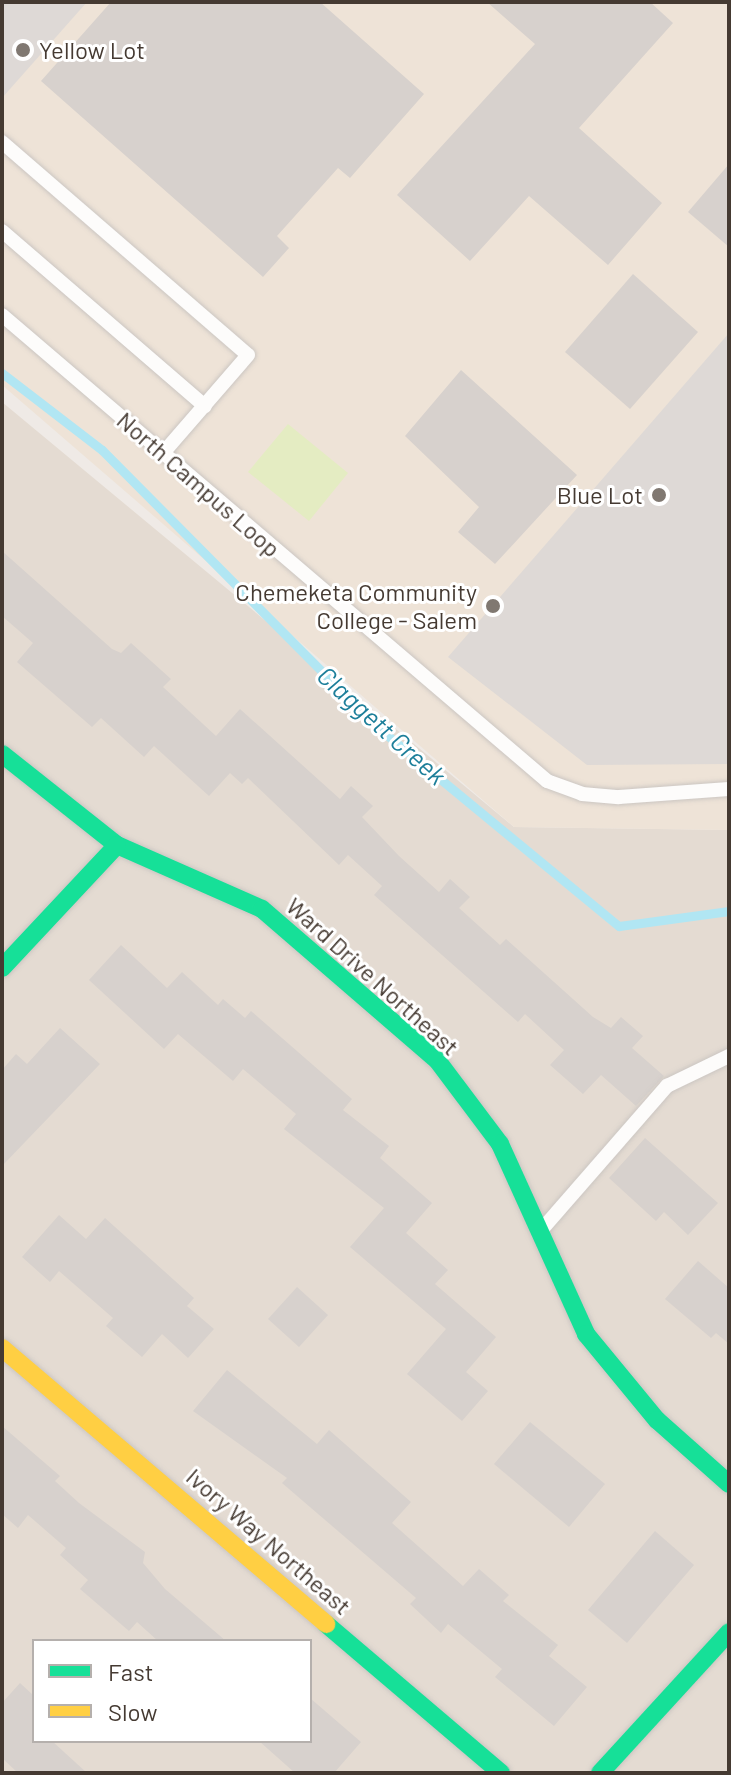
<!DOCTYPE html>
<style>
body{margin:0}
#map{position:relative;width:731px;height:1775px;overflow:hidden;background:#efeae6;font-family:Barlow,sans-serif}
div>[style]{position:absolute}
.residential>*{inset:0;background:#e4dbd2}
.education>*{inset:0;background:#eee3d7}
.green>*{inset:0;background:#e4ecc2}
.parking>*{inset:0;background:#ded9d6}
.stream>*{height:9px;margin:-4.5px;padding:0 4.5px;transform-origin:4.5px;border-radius:4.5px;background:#b1e6f3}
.building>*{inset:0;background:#d7d1cd}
.roads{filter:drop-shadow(0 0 2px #cbc6c2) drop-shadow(0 0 2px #cbc6c2)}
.lane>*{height:14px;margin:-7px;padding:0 7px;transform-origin:7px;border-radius:7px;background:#fdfcfb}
.fast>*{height:18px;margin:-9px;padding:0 9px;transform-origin:9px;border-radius:9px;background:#16e098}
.slow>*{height:18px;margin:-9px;padding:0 9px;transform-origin:9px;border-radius:9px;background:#ffcf43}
.dots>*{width:22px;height:22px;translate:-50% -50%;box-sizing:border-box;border:4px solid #fff;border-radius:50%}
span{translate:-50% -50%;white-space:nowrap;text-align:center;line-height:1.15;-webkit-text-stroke:6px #fff;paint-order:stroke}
.poi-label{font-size:24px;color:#453a32}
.left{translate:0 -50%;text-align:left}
.right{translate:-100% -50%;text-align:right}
.street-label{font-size:24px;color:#453a32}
.water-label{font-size:26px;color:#1d7f9a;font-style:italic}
.frame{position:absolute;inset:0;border:4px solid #453a32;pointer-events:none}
.legend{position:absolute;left:32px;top:1639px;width:280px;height:104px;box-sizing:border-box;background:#fff;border:2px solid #b5b0ad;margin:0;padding:10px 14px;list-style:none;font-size:24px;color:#453a32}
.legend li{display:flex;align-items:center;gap:16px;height:40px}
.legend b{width:40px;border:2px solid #b5b0ad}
</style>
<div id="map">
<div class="residential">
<div style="clip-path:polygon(evenodd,2px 402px,514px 827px,729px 830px,729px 1773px,2px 1773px,2px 402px,34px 1641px,310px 1641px,310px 1741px,34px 1741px,34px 1641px)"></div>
</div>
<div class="education">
<div style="clip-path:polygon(2px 2px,729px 2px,729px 830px,514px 827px,2px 385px)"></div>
</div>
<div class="green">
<div style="clip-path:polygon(288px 424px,348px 473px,309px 521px,248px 472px)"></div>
</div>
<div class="parking">
<div style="clip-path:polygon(2px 2px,87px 2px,2px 98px)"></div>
<div style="clip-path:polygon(729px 333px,729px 764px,587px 765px,448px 657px)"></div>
</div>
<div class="stream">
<div style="left:2px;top:373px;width:126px;rotate:37.6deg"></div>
<div style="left:102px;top:450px;width:389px;rotate:45.2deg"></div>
<div style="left:376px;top:726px;width:315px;rotate:39.5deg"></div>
<div style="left:619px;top:926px;width:111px;rotate:-7.8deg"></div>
</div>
<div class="building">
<div style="clip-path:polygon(111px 2px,320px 2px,424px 94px,350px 178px,338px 168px,277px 236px,289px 248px,263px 277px,41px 81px)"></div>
<div style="clip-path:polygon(487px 2px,650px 2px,673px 23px,579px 128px,662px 203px,608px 265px,529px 196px,470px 261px,397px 195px,535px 44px)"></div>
<div style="clip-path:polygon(729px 164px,729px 247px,688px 212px)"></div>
<div style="clip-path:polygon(633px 274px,698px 332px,630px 409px,565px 352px)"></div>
<div style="clip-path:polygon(461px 370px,577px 475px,495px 564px,458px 532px,479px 507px,405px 436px)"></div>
<div style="clip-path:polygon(2px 551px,112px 649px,121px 653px,131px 643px,171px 679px,163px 687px,216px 736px,240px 709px,340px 799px,351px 786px,373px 806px,362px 817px,399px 856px,439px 892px,450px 879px,470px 897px,459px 908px,500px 945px,506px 939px,593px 1017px,611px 1028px,621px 1017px,643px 1036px,632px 1048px,664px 1076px,636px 1106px,601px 1075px,583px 1094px,550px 1065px,564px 1050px,525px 1014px,518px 1022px,374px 895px,382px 886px,348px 855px,339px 865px,248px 778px,242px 784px,230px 773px,209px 796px,154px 746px,144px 757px,101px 718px,92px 727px,17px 662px,33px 643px,2px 616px)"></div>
<div style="clip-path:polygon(121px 945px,167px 988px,182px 972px,218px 1005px,223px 999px,245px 1018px,251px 1011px,352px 1099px,343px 1110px,389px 1146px,380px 1158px,432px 1203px,406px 1233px,448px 1270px,435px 1284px,496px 1337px,466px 1372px,488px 1391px,462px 1421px,407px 1374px,446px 1329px,350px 1247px,384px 1208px,284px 1129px,296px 1114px,243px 1069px,233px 1081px,178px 1034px,164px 1049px,89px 980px)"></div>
<div style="clip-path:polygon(60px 1028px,100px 1064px,2px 1166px,2px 1070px,16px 1054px,27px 1064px)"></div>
<div style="clip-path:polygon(645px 1138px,718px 1203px,688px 1235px,664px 1212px,656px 1221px,609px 1178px)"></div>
<div style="clip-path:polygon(59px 1215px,86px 1239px,105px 1218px,194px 1298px,187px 1306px,214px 1329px,188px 1358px,162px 1334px,142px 1357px,106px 1326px,113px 1318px,59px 1271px,50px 1282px,22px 1257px)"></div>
<div style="clip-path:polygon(698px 1261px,729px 1288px,729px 1344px,716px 1333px,711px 1338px,665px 1299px)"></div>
<div style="clip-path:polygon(297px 1287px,328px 1315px,299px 1347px,268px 1319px)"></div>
<div style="clip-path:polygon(227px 1370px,317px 1444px,329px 1430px,411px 1502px,392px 1523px,463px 1586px,479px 1569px,509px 1595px,503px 1601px,558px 1645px,549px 1656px,587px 1687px,554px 1726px,495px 1677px,502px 1669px,448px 1624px,441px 1633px,410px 1604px,416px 1598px,282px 1483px,287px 1478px,193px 1411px)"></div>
<div style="clip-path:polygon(530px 1422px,605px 1484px,569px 1527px,494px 1464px)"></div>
<div style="clip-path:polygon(2px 1426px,60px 1476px,55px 1481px,79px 1503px,145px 1552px,143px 1563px,165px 1589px,226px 1641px,158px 1641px,137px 1622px,129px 1631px,80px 1589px,88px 1580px,60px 1555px,66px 1548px,28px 1515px,18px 1528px,2px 1514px)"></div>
<div style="clip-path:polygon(655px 1531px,694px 1565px,627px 1643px,588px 1610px)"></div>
<div style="clip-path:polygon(20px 1683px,34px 1696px,34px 1741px,52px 1741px,87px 1773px,18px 1773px,2px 1758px,2px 1703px)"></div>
<div style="clip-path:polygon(310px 1698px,361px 1742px,334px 1773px,295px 1773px,259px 1741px,310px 1741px)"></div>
</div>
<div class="roads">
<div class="lane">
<div style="left:2px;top:142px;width:325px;rotate:40.9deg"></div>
<div style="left:248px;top:355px;width:128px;rotate:130.9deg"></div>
<div style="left:2px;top:231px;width:268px;rotate:40.8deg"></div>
<div style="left:2px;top:315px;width:717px;rotate:40.53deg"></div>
<div style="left:547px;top:781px;width:37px;rotate:20deg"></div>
<div style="left:582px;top:794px;width:37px;rotate:5deg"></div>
<div style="left:619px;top:797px;width:110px;rotate:-4.2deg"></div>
<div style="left:543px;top:1228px;width:189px;rotate:-48.9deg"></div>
<div style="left:667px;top:1086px;width:69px;rotate:-25.8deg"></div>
</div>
<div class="fast">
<div style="left:2px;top:754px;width:147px;rotate:38.4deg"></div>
<div style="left:117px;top:845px;width:158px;rotate:23.8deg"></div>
<div style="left:262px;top:909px;width:231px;rotate:40.8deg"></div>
<div style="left:437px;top:1060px;width:105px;rotate:53.1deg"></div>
<div style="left:500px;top:1144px;width:209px;rotate:65.6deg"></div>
<div style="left:586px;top:1334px;width:112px;rotate:50.5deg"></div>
<div style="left:657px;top:1420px;width:96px;rotate:41.6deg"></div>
<div style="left:2px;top:968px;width:168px;rotate:-46.9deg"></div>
<div style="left:326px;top:1624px;width:230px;rotate:40.4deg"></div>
<div style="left:600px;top:1773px;width:191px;rotate:-47.5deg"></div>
</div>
<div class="slow">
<div style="left:2px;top:1348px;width:426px;rotate:40.4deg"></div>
</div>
</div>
<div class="dots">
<div style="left:23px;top:50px;background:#807871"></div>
<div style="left:659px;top:495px;background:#807871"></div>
<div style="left:493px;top:606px;background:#807871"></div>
</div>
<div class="poi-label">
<span class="left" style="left:39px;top:50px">Yellow Lot</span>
<span class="right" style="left:643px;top:495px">Blue Lot</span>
<span class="right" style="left:477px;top:606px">Chemeketa Community<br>College - Salem</span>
</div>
<div class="street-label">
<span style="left:199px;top:484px;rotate:41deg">North Campus Loop</span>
<span style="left:373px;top:976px;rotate:42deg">Ward Drive Northeast</span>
<span style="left:269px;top:1541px;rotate:41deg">Ivory Way Northeast</span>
</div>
<div class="water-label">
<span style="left:382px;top:725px;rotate:42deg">Claggett Creek</span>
</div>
<div class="frame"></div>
<ul class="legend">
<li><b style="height:10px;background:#16e098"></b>Fast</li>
<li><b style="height:10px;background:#ffcf43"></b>Slow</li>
</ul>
</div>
